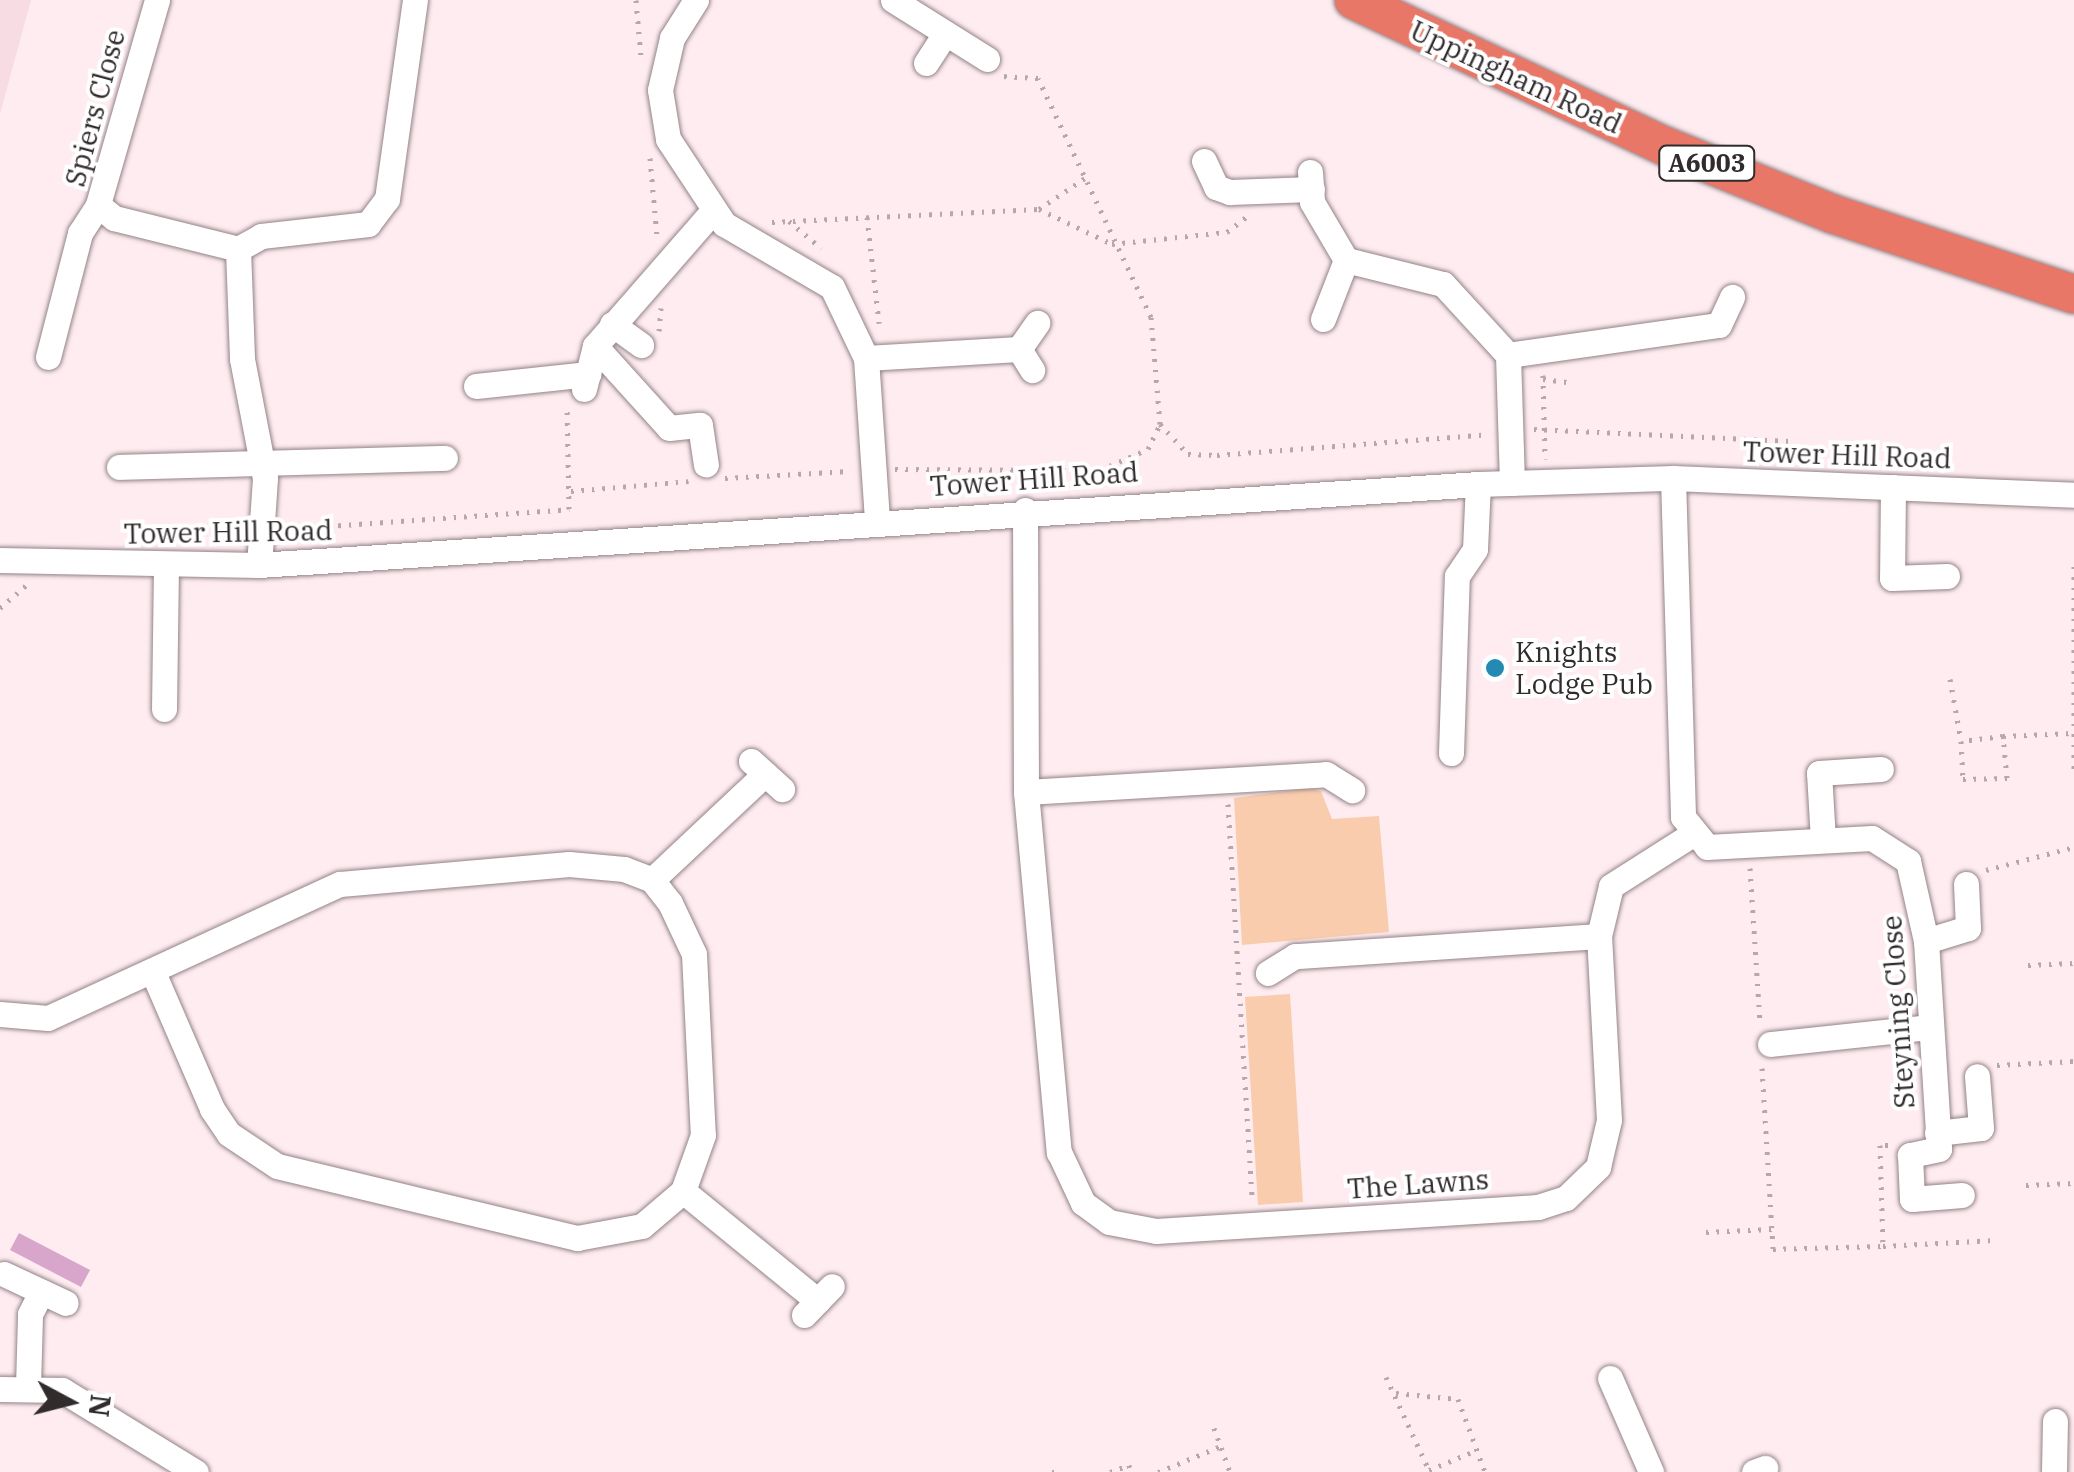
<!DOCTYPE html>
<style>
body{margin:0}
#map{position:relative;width:2074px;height:1472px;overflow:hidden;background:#feecf0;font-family:"IBM Plex Serif",serif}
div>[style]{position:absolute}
.built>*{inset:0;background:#f7dde3}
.green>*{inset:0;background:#f9ccad}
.building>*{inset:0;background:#d8a6ca}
.path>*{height:5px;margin-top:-2.5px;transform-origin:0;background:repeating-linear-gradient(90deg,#b5a7aa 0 2.5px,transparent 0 10.5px)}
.roads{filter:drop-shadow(0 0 2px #938386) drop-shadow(0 0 2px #938386)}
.minor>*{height:25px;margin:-12.5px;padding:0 12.5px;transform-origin:12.5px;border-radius:12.5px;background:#fff}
.highway>*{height:38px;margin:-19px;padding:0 19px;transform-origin:19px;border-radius:19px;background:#e97767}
.dots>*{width:28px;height:28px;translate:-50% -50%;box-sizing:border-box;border:5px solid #fff;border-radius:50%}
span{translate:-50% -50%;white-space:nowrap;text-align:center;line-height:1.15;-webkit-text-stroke:8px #fff;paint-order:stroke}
.shield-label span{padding:2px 8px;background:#fff;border:2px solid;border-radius:8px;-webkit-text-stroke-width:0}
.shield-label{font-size:25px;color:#312b2c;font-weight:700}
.street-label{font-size:28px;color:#312b2c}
.poi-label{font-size:28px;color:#312b2c}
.left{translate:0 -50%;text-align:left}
.north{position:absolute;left:20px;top:1352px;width:100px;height:100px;-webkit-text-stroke:8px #fff;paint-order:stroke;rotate:97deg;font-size:28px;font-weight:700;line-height:40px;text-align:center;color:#312b2c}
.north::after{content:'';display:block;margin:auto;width:35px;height:45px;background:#312b2c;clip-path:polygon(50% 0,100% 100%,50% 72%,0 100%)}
</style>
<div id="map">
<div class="built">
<div style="clip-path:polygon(0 0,31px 0,0 114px)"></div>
</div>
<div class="green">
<div style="clip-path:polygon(1310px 788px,1321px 791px,1332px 819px,1379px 816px,1389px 932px,1242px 945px,1234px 798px)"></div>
<div style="clip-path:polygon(1290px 994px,1303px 1202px,1258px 1205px,1245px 997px)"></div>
</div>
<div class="building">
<div style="clip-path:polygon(19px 1233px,90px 1270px,81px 1287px,10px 1250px)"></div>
</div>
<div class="path">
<div style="left:636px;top:0;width:57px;rotate:85deg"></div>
<div style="left:650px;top:158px;width:79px;rotate:84.9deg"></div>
<div style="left:1039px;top:209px;width:55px;rotate:-34deg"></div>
<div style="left:867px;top:217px;width:107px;rotate:83.5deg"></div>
<div style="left:789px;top:221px;width:42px;rotate:40.2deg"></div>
<div style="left:772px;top:222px;width:267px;rotate:-2.8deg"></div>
<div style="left:1039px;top:209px;width:81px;rotate:25.6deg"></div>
<div style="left:1112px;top:244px;width:116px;rotate:-6deg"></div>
<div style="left:1227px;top:232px;width:28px;rotate:-38deg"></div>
<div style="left:659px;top:331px;width:23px;rotate:-85deg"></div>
<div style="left:1543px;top:375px;width:84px;rotate:88.6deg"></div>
<div style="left:1543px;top:379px;width:26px;rotate:7deg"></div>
<div style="left:1160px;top:424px;width:41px;rotate:47deg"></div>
<div style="left:1188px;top:454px;width:29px;rotate:2deg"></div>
<div style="left:1217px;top:455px;width:272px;rotate:-4.4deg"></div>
<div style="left:1534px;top:429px;width:256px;rotate:2.7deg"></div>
<div style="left:895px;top:469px;width:205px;rotate:0.3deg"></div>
<div style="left:1100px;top:470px;width:52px;rotate:-23.6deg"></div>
<div style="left:1148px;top:449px;width:28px;rotate:-64deg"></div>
<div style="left:1160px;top:424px;width:107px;rotate:-94.8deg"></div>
<div style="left:1151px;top:317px;width:264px;rotate:-115.3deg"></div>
<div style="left:1038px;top:78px;width:36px;rotate:-177deg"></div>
<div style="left:725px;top:478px;width:124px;rotate:-3.2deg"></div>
<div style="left:571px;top:491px;width:118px;rotate:-4.8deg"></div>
<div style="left:286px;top:529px;width:284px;rotate:-4deg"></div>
<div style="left:569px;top:509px;width:104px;rotate:-91.1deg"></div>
<div style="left:2074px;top:566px;width:203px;rotate:90deg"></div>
<div style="left:0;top:608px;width:37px;rotate:-41deg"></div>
<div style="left:1950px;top:679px;width:63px;rotate:79.9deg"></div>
<div style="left:2003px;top:736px;width:42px;rotate:173.2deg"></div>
<div style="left:1961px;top:741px;width:38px;rotate:87deg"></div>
<div style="left:1963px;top:779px;width:44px;rotate:-1.3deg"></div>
<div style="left:2007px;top:778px;width:42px;rotate:-95.4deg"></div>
<div style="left:2003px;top:736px;width:69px;rotate:-2.5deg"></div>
<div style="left:1228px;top:804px;width:399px;rotate:86.5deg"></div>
<div style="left:1750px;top:868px;width:154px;rotate:86.3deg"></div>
<div style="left:1986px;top:870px;width:91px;rotate:-14.6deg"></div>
<div style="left:2028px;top:965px;width:46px;rotate:-2.5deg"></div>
<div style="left:1997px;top:1065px;width:77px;rotate:-3deg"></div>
<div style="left:1762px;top:1068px;width:181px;rotate:86.5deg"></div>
<div style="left:1773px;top:1249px;width:110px;rotate:-1.6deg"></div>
<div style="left:1888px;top:1145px;width:8px;rotate:180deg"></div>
<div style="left:1880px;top:1145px;width:101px;rotate:88.3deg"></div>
<div style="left:1883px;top:1246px;width:112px;rotate:-3.1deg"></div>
<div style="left:2026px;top:1185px;width:48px;rotate:-2.4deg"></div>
<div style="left:1706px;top:1232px;width:66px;rotate:-2.6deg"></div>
<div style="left:1386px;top:1377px;width:102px;rotate:65.2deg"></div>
<div style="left:1429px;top:1470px;width:52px;rotate:-22.6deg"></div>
<div style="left:1396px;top:1393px;width:62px;rotate:5.5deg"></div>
<div style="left:1458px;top:1399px;width:78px;rotate:69.7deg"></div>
<div style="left:1214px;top:1428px;width:47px;rotate:70deg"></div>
<div style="left:1052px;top:1472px;width:7px"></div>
<div style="left:1110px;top:1472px;width:20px;rotate:-20deg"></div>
<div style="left:1129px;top:1465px;width:7px;rotate:74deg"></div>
<div style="left:1158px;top:1472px;width:68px;rotate:-22.4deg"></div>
</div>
<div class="roads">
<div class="minor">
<div style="left:157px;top:0;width:213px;rotate:106.1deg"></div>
<div style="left:98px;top:205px;width:21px;rotate:39deg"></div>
<div style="left:114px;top:218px;width:128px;rotate:14deg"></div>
<div style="left:238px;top:249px;width:26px;rotate:-29deg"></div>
<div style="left:261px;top:236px;width:108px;rotate:-6.4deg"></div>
<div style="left:368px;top:224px;width:31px;rotate:-53deg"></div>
<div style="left:387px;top:199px;width:201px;rotate:-82deg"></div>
<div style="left:696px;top:0;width:45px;rotate:122.3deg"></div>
<div style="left:672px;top:38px;width:53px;rotate:103deg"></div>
<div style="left:660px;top:90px;width:50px;rotate:80.7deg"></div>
<div style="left:668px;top:139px;width:102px;rotate:56.6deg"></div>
<div style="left:724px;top:224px;width:125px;rotate:30.3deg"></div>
<div style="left:832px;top:287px;width:79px;rotate:64.4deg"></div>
<div style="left:866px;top:358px;width:161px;rotate:86.1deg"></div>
<div style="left:893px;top:0;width:111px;rotate:32.1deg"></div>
<div style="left:926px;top:63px;width:35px;rotate:-57deg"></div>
<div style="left:1204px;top:161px;width:29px;rotate:65deg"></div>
<div style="left:1216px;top:187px;width:15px;rotate:20deg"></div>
<div style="left:1230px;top:192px;width:82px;rotate:-2.1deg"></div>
<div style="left:1310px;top:172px;width:30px;rotate:86deg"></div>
<div style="left:1312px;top:202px;width:67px;rotate:59.6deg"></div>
<div style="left:1346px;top:260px;width:100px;rotate:13.9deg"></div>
<div style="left:1443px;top:284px;width:96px;rotate:47.5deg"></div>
<div style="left:1508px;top:355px;width:128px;rotate:88.2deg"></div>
<div style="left:238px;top:249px;width:110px;rotate:87.9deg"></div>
<div style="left:242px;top:359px;width:121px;rotate:79.1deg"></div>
<div style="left:265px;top:478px;width:87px;rotate:93.9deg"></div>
<div style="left:1323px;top:319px;width:63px;rotate:-68.7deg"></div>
<div style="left:612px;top:324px;width:36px;rotate:36deg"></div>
<div style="left:595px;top:346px;width:110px;rotate:47.9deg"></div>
<div style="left:669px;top:428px;width:31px;rotate:-6deg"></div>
<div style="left:700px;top:425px;width:40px;rotate:81.5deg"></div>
<div style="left:1019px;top:349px;width:25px;rotate:58deg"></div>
<div style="left:1508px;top:355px;width:213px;rotate:-8.1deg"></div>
<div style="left:1719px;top:325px;width:31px;rotate:-65deg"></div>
<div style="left:48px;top:357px;width:128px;rotate:-75.5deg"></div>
<div style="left:80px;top:233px;width:33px;rotate:-57deg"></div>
<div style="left:866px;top:358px;width:153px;rotate:-3.4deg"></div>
<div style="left:1019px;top:349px;width:32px;rotate:-55deg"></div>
<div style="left:476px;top:386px;width:113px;rotate:-6.1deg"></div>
<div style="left:584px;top:389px;width:44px;rotate:-75.7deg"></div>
<div style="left:595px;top:346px;width:178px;rotate:-48.9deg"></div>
<div style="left:119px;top:467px;width:326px;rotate:-1.6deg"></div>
<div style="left:1673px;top:478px;width:339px;rotate:88.3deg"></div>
<div style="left:1683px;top:817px;width:38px;rotate:51deg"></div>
<div style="left:1707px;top:847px;width:165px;rotate:-3.1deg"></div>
<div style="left:1872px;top:838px;width:43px;rotate:32.6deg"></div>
<div style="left:1908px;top:861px;width:82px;rotate:77.3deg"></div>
<div style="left:1926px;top:941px;width:208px;rotate:86.4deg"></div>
<div style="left:1939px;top:1149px;width:30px;rotate:168deg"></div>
<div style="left:1910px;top:1155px;width:44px;rotate:87.4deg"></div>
<div style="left:1912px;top:1199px;width:50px;rotate:-4.6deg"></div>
<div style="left:1893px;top:487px;width:91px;rotate:90.6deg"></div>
<div style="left:1892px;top:578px;width:55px;rotate:-2.1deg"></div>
<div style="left:1025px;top:510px;width:282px;rotate:89.8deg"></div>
<div style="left:1026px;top:792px;width:362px;rotate:84.8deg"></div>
<div style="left:1059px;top:1152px;width:56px;rotate:64.8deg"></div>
<div style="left:1083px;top:1203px;width:32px;rotate:36deg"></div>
<div style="left:1109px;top:1222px;width:48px;rotate:10.8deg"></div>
<div style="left:1156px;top:1231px;width:383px;rotate:-3.6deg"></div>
<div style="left:1538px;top:1207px;width:29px;rotate:-18deg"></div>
<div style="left:1566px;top:1198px;width:45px;rotate:-44.1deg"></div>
<div style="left:1598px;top:1167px;width:48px;rotate:-76.8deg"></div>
<div style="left:1609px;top:1120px;width:184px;rotate:-93.1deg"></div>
<div style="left:1599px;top:936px;width:305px;rotate:176.2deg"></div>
<div style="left:1295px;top:956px;width:32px;rotate:148deg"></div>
<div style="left:0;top:560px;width:259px;rotate:1.1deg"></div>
<div style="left:259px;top:565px;width:1222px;rotate:-3.8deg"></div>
<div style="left:1478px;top:484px;width:195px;rotate:-1.8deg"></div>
<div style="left:1673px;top:478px;width:401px;rotate:2.4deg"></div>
<div style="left:164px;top:709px;width:145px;rotate:-89.2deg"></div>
<div style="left:1451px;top:753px;width:177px;rotate:-88.1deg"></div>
<div style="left:1457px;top:576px;width:32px;rotate:-56deg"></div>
<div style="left:1475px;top:549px;width:65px;rotate:-87.4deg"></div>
<div style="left:751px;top:761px;width:42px;rotate:42.1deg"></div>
<div style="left:1026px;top:792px;width:301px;rotate:-3.4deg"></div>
<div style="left:1326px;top:774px;width:31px;rotate:32deg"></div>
<div style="left:1823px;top:840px;width:67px;rotate:-93.4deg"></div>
<div style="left:1819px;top:773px;width:62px;rotate:-3.7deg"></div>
<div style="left:652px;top:880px;width:155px;rotate:-43.2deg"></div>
<div style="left:1599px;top:936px;width:51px;rotate:-76.5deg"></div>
<div style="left:1611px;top:886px;width:95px;rotate:-32.5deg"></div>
<div style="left:1926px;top:941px;width:44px;rotate:-17.2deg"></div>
<div style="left:1968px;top:928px;width:44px;rotate:-92.6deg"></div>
<div style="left:155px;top:977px;width:144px;rotate:66.6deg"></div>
<div style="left:212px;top:1109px;width:30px;rotate:56deg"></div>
<div style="left:229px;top:1134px;width:58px;rotate:33.7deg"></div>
<div style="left:277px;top:1166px;width:309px;rotate:13.5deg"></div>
<div style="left:577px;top:1238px;width:66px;rotate:-10.5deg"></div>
<div style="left:642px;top:1226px;width:54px;rotate:-40.5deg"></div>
<div style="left:0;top:1014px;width:48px;rotate:4.8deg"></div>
<div style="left:48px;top:1018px;width:321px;rotate:-24.7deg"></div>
<div style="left:340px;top:884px;width:230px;rotate:-5deg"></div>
<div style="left:569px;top:864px;width:55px;rotate:5.2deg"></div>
<div style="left:624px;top:869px;width:30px;rotate:21deg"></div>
<div style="left:652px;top:880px;width:29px;rotate:52deg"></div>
<div style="left:670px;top:903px;width:56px;rotate:64.8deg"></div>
<div style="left:694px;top:954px;width:181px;rotate:87.2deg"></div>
<div style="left:703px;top:1135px;width:59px;rotate:109.7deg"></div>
<div style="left:683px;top:1191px;width:174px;rotate:39.2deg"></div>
<div style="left:1770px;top:1044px;width:161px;rotate:-6.1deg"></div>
<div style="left:1937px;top:1133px;width:44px;rotate:-6.5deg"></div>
<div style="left:1981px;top:1128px;width:52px;rotate:-94.4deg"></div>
<div style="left:4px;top:1274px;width:68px;rotate:25.1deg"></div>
<div style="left:804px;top:1315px;width:40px;rotate:-46deg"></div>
<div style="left:1610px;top:1378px;width:103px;rotate:66.4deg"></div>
<div style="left:28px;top:1387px;width:73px;rotate:-88.4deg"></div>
<div style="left:30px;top:1314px;width:25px;rotate:-63deg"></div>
<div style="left:0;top:1389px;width:62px;rotate:0.9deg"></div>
<div style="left:62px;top:1390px;width:157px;rotate:31.5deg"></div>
<div style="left:1754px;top:1472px;width:12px;rotate:-20deg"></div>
<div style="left:2054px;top:1472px;width:51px;rotate:-88.9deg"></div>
</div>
<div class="highway">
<div style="left:1354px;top:0;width:346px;rotate:25.2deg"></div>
<div style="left:1667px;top:147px;width:179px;rotate:22deg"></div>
<div style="left:1833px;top:214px;width:254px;rotate:18.4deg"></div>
</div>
</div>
<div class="dots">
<div style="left:1495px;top:668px;background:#248ab3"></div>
</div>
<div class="shield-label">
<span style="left:1707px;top:163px">A6003</span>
</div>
<div class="street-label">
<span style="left:1516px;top:77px;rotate:25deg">Uppingham Road</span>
<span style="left:95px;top:108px;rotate:-75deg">Spiers Close</span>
<span style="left:1847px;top:455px;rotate:2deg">Tower Hill Road</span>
<span style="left:1034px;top:479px;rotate:-4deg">Tower Hill Road</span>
<span style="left:228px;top:532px;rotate:-1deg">Tower Hill Road</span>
<span style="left:1898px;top:1012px;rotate:-94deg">Steyning Close</span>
<span style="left:1418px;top:1184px;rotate:-4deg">The Lawns</span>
</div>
<div class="poi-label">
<span class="left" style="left:1515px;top:668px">Knights<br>Lodge Pub</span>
</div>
<div class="north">N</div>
</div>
